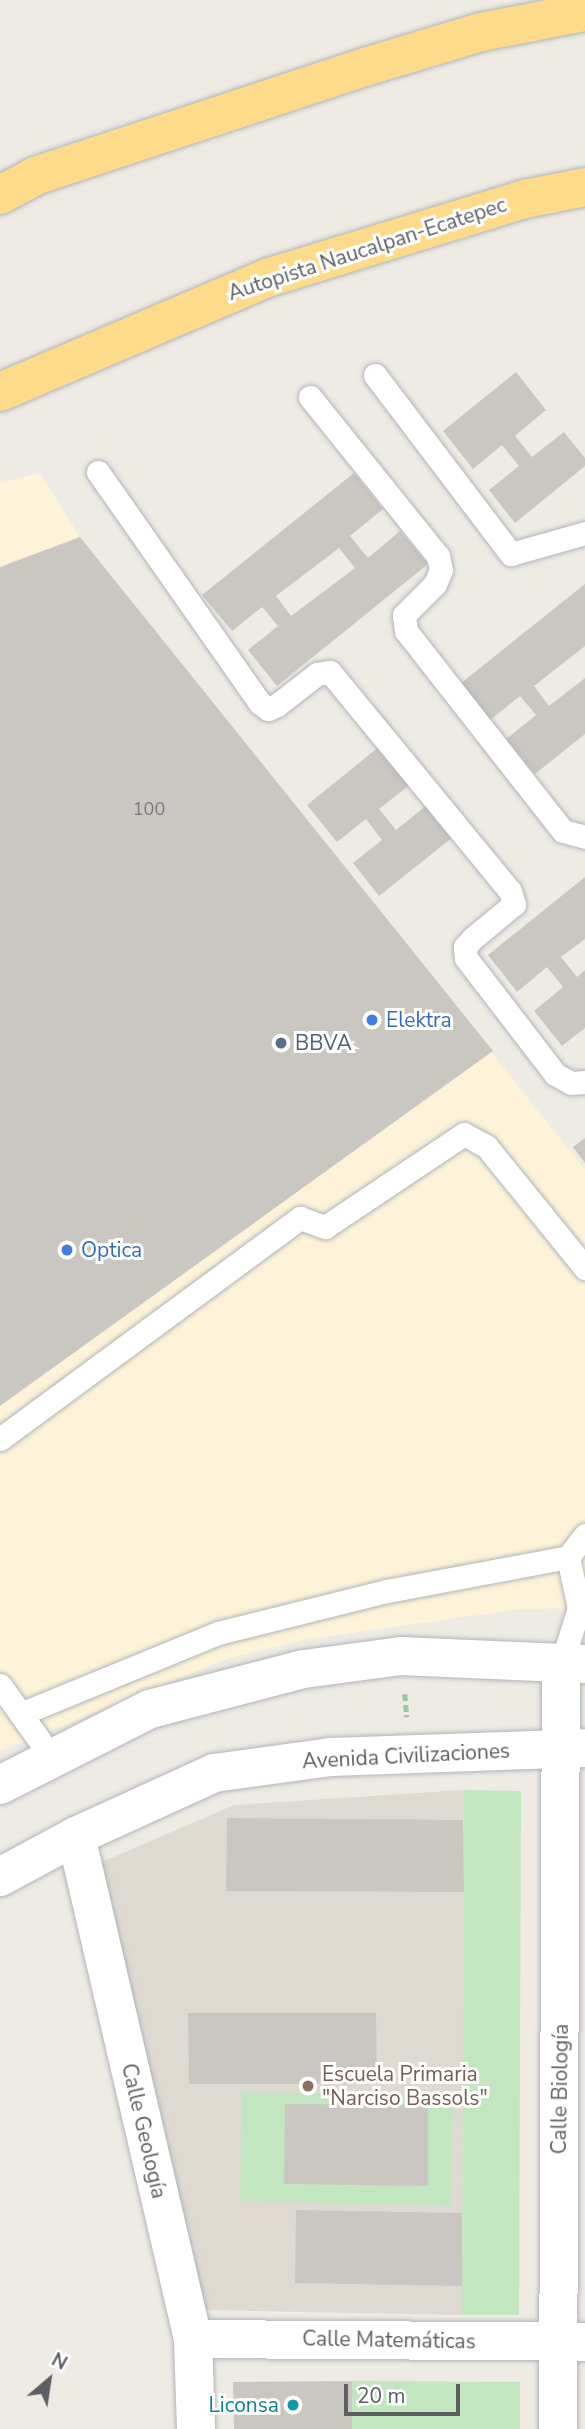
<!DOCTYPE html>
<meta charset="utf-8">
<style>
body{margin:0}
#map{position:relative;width:585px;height:2429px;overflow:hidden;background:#eeebe4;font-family:"Nunito Sans",sans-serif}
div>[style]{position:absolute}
.commercial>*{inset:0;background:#fef3d9}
.education>*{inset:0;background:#dedad2}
.green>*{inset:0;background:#c2e6c0}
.building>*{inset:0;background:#cac6c1}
.path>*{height:4.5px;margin-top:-2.25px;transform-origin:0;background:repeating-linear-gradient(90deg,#99c7a4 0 7px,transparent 0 10.5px)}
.roads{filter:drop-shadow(0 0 2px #b1b5b9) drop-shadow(0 0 2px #b1b5b9)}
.lane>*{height:23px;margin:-11.5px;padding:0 11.5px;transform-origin:11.5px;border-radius:11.5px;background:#fff}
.street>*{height:38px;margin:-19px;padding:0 19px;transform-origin:19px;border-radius:19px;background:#fff}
.secondary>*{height:38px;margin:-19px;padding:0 19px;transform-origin:19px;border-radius:19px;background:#fff}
.highway>*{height:38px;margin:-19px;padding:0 19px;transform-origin:19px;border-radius:19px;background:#fedb8b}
.dots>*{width:19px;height:19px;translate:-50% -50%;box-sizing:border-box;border:4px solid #fff;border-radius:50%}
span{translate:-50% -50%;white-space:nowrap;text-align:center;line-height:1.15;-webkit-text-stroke:6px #fff;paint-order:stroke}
.number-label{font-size:18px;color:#787a7b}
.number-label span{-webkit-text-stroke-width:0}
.street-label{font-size:21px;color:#5c6064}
.shop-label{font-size:21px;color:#366cbe}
.left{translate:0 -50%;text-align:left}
.service-label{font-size:21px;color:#4e5e75}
.education-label{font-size:21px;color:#785e54}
.culture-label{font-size:21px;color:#0d838f}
.right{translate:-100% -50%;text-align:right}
.north{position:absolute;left:14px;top:2345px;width:70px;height:70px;-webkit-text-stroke:5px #fff;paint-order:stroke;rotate:29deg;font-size:19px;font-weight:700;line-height:28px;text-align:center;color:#5c6064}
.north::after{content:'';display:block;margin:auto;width:24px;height:32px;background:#5c6064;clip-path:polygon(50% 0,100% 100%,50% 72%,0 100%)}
.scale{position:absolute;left:344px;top:2384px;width:116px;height:32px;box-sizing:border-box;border:4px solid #5c6064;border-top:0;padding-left:9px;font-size:21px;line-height:24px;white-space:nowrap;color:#5c6064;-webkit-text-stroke:5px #fff;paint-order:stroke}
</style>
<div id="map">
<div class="commercial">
<div style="clip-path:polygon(40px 473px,80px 537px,585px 1170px,585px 1608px,521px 1609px,309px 1639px,229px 1658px,0 1751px,0 483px)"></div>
</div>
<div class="education">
<div style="clip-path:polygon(464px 1790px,462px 2315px,205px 2310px,102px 1862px,234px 1805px)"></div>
</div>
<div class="green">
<div style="clip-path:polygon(464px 1790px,521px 1791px,519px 2315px,462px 2315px)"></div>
<div style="clip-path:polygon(242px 2092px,453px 2096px,452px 2205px,240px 2201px)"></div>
<div style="clip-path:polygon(352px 2381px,520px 2382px,520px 2429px,352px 2429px)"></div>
</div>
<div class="building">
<div style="clip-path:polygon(516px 372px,546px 410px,515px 436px,532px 457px,564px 432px,585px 458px,585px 466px,515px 523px,489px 490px,519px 466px,502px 445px,473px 469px,443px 431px)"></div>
<div style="clip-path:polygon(evenodd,354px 473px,383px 509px,350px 536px,368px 558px,400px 531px,428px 564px,277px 686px,248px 650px,278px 626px,262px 607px,232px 631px,202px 595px,354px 473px,339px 548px,355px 568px,291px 616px,276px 596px,339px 548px)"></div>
<div style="clip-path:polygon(80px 537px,493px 1051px,0 1406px,0 567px)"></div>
<div style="clip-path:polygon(585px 584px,585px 646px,534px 686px,549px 706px,585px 678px,585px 734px,535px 774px,506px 739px,536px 715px,520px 696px,490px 720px,460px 684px)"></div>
<div style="clip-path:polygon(380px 746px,411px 784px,379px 809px,396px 830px,427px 805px,453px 837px,379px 896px,353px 863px,382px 840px,366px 819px,337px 842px,307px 805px)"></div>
<div style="clip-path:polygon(585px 877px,585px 939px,561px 957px,577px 977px,585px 970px,585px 1028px,562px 1046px,534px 1011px,563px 987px,547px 967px,517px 992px,488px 955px)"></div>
<div style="clip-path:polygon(585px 1138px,585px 1163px,573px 1147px)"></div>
<div style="clip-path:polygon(227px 1818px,463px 1820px,464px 1892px,226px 1891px)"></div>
<div style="clip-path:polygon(188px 2013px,376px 2013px,377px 2084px,189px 2084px)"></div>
<div style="clip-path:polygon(285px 2104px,428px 2105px,428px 2186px,284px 2184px)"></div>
<div style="clip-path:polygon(296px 2210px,462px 2213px,462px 2286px,295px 2283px)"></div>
<div style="clip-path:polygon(352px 2381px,352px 2429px,234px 2429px,233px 2382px)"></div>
</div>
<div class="path">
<div style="left:405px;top:1694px;width:23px;rotate:85deg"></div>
</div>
<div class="roads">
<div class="lane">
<div style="left:375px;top:375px;width:225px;rotate:52.8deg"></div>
<div style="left:511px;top:554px;width:77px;rotate:-15.8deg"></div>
<div style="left:310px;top:397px;width:204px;rotate:51.2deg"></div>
<div style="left:438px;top:556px;width:14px;rotate:78deg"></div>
<div style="left:441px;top:570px;width:15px;rotate:113deg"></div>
<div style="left:435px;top:584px;width:44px;rotate:135deg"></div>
<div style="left:404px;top:615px;width:16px;rotate:83deg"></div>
<div style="left:406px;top:631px;width:254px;rotate:51.9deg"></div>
<div style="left:563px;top:831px;width:23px;rotate:15deg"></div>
<div style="left:98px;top:472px;width:282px;rotate:55deg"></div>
<div style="left:260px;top:703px;width:10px;rotate:37deg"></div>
<div style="left:268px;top:709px;width:10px;rotate:-24deg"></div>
<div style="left:277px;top:705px;width:51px;rotate:-37.8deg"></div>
<div style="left:317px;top:674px;width:13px;rotate:-9deg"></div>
<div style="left:330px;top:672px;width:283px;rotate:50.6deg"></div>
<div style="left:510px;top:891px;width:14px;rotate:73deg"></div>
<div style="left:514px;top:904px;width:53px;rotate:140.3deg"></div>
<div style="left:473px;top:938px;width:12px;rotate:132deg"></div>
<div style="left:465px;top:947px;width:11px;rotate:85deg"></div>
<div style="left:466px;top:958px;width:146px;rotate:52.5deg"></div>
<div style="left:555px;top:1074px;width:18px;rotate:29deg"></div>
<div style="left:571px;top:1083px;width:14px;rotate:-4deg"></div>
<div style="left:0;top:1439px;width:373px;rotate:-36.4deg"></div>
<div style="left:300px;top:1218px;width:27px;rotate:20deg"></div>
<div style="left:325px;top:1227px;width:167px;rotate:-33.8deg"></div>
<div style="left:464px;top:1134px;width:26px;rotate:29deg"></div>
<div style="left:487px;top:1147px;width:156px;rotate:51deg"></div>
<div style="left:561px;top:1665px;width:60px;rotate:-72.5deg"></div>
<div style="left:579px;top:1608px;width:52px;rotate:-102.2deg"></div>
<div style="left:568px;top:1557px;width:28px;rotate:-52deg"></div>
<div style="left:0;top:1685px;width:90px;rotate:54.5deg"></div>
<div style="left:23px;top:1713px;width:211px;rotate:-22.3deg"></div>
<div style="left:218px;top:1633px;width:174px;rotate:-14deg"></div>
<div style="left:387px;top:1591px;width:184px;rotate:-10.6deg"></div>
</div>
<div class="street">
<div style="left:76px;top:1836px;width:516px;rotate:76.91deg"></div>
<div style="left:193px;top:2339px;width:90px;rotate:88.1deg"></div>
<div style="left:193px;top:2339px;width:392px;rotate:0.4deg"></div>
<div style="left:558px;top:2429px;width:764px;rotate:-89.78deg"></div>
</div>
<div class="secondary">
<div style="left:0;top:1785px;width:168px;rotate:-26.9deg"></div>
<div style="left:150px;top:1709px;width:159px;rotate:-14.6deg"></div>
<div style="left:304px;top:1669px;width:98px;rotate:-7.6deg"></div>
<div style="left:401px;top:1656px;width:184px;rotate:2.5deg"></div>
<div style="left:0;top:1877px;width:86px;rotate:-28.3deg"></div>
<div style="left:76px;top:1836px;width:152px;rotate:-24.5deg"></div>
<div style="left:214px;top:1773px;width:118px;rotate:-7.8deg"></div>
<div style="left:331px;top:1757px;width:254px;rotate:-2deg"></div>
</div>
<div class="highway">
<div style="left:0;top:195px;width:40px;rotate:-28deg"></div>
<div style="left:35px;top:176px;width:348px;rotate:-18.3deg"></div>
<div style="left:365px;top:67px;width:121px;rotate:-16.8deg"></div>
<div style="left:481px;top:32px;width:106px;rotate:-10.9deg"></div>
<div style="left:0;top:392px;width:293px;rotate:-23.1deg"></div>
<div style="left:270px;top:277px;width:267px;rotate:-17deg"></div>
<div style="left:525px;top:199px;width:61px;rotate:-11.3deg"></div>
</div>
</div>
<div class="dots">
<div style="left:372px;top:1020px;background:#3f7fe0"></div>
<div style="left:281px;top:1043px;background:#5c6f8a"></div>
<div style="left:67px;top:1250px;background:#3f7fe0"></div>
<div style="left:308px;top:2086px;background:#8d6e63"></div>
<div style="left:293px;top:2405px;background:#0f9aa8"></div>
</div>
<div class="number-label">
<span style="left:149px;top:809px">100</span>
</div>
<div class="street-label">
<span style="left:367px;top:249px;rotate:-18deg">Autopista Naucalpan-Ecatepec</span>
<span style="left:406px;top:1756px;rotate:-3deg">Avenida Civilizaciones</span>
<span style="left:560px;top:2089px;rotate:-89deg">Calle Biología</span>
<span style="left:144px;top:2131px;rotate:77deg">Calle Geología</span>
<span style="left:389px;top:2340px;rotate:1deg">Calle Matemáticas</span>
</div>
<div class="shop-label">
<span class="left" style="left:386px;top:1020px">Elektra</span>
<span class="left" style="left:81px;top:1250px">Optica</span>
</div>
<div class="service-label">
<span class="left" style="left:295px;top:1043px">BBVA</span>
</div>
<div class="education-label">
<span class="left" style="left:322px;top:2086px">Escuela Primaria<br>"Narciso Bassols"</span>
</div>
<div class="culture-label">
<span class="right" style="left:279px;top:2405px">Liconsa</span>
</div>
<div class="north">N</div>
<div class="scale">20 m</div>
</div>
